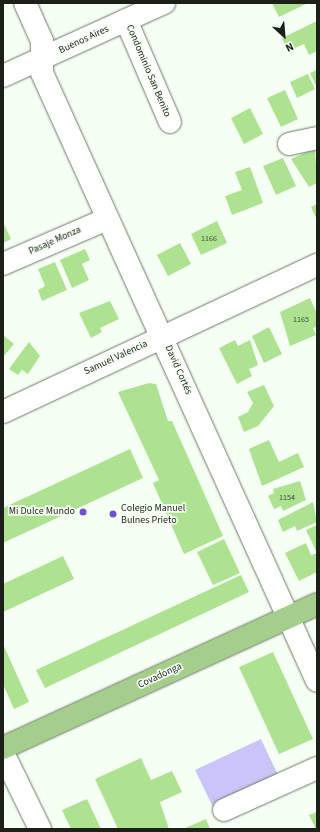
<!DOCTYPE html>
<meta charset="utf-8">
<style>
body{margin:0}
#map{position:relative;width:320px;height:832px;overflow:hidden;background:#f6fff3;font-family:"Source Sans 3",sans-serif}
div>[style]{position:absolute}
.green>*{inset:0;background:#cac5f8}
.building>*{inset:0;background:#ade290}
.roads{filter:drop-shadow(0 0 1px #6d7968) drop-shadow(0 0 1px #6d7968)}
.minor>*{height:22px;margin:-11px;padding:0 11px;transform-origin:11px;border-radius:11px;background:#fff}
.major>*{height:22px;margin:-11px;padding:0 11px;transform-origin:11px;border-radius:11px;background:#a5cd8b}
.dots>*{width:11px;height:11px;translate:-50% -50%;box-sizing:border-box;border:2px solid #f6fff3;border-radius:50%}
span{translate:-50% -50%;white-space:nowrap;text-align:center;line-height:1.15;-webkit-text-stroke:3.5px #f6fff3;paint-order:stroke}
.number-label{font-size:8px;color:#405037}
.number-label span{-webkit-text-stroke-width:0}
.street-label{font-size:10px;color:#1c2019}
.poi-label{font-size:10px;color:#1c2019}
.left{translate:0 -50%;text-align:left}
.right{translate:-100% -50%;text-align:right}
.frame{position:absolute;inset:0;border:4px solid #1c2019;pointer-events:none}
.north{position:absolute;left:264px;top:16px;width:40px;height:40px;-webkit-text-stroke:3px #f6fff3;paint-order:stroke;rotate:154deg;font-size:11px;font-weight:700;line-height:16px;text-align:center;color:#1c2019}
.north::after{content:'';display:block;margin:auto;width:14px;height:18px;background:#1c2019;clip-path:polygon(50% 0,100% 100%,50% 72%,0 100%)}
</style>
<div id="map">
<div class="green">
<div style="clip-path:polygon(261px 739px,279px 777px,213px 807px,195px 770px)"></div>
</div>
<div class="building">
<div style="clip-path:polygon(272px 3px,308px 3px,279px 17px)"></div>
<div style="clip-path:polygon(317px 21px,317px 51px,309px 55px,304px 44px,288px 51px,282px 38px)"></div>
<div style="clip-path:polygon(317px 70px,317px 88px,310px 73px)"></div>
<div style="clip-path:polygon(308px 74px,315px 89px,297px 98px,290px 82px)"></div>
<div style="clip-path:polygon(285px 90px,298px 119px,281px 127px,267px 98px)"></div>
<div style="clip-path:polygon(250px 108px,263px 134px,244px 144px,231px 118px)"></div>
<div style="clip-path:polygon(315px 148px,317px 183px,309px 187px,291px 159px)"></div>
<div style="clip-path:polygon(283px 158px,296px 186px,276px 195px,263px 166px)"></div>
<div style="clip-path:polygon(250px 167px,263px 203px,232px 215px,225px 196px,242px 190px,235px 172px)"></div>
<div style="clip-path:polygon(317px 204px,317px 220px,311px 207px)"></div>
<div style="clip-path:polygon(217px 221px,227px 243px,201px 255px,191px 234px)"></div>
<div style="clip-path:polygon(3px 222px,11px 239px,3px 243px)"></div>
<div style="clip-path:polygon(180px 243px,191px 264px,168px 276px,157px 255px)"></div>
<div style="clip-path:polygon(85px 249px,90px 260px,82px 264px,89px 280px,72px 288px,60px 260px)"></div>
<div style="clip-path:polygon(55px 262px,67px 290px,42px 301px,38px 290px,45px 286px,38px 269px)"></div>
<div style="clip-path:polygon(310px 298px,317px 314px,317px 327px,313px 328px,316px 335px,290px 346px,280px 312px)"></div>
<div style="clip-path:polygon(110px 301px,119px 319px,100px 328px,102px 332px,91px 338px,79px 313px)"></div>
<div style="clip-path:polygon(269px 327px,282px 354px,264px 363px,252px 336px)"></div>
<div style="clip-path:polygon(3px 335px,14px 344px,3px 357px)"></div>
<div style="clip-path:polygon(235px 340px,238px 346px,250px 340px,258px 365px,249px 369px,252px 376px,237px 384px,219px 348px)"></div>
<div style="clip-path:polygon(29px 342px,40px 356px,28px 374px,22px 370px,18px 375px,9px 369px)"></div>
<div style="clip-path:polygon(149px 383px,156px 384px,168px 421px,172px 421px,223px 536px,184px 554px,153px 483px,159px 480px,118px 392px)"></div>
<div style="clip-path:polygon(264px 385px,274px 406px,258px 426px,244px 432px,238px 417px,248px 412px,253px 403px,247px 392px)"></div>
<div style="clip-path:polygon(269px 440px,279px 462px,298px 453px,304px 467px,262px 486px,249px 449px)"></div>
<div style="clip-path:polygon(130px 449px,143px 478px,3px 543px,3px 508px)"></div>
<div style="clip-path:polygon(300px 481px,306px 500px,283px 511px,281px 506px,274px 509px,268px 496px,274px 493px,273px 489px)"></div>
<div style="clip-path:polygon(313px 502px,317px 522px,297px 531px,295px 526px,283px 532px,278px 520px)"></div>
<div style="clip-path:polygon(317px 525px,317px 572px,299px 581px,285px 553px,306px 543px,311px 555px,317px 553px,306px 530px)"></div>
<div style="clip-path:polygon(224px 539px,240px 573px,213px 585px,197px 552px)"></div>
<div style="clip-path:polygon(63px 556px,74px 579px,3px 612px,3px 584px)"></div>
<div style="clip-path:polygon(241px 575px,249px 592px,45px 688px,36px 670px)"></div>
<div style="clip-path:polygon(3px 644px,29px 702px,14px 709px,3px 684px)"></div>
<div style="clip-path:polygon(273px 652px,313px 739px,279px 754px,239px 667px)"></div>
<div style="clip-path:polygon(141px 758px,151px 780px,172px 771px,182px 792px,160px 802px,169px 829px,118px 829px,95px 779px)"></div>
<div style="clip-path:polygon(87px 799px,101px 829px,71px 829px,62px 810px)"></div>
<div style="clip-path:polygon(317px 812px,317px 829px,316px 829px,309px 815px)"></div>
<div style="clip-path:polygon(206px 819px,210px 829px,183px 829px)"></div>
</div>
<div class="roads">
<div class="minor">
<div style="left:25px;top:3px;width:42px;rotate:65.9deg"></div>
<div style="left:42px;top:41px;width:32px;rotate:90deg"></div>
<div style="left:42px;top:73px;width:667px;rotate:65.66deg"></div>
<div style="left:126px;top:20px;width:111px;rotate:66.7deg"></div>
<div style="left:3px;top:76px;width:177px;rotate:-24.4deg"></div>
<div style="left:289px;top:144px;width:29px;rotate:-12deg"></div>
<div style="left:3px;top:264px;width:113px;rotate:-23.4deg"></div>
<div style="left:3px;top:412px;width:347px;rotate:-25.1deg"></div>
<div style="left:3px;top:753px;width:85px;rotate:64deg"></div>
<div style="left:224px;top:810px;width:102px;rotate:-24.3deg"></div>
</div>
<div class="major">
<div style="left:3px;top:748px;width:345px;rotate:-24.6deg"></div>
</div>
</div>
<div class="dots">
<div style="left:83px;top:512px;background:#6e52cc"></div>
<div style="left:113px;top:514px;background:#6e52cc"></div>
</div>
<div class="number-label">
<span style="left:209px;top:239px">1166</span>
<span style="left:301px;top:320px">1165</span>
<span style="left:287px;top:498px">1154</span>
</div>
<div class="street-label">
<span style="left:84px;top:40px;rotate:-25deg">Buenos Aires</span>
<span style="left:148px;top:71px;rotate:67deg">Condominio San Benito</span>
<span style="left:55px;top:241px;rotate:-24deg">Pasaje Monza</span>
<span style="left:116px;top:358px;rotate:-25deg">Samuel Valencia</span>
<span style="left:178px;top:370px;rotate:66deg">David Cortés</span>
<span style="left:160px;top:676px;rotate:-25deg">Covadonga</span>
</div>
<div class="poi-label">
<span class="left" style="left:121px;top:514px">Colegio Manuel<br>Bulnes Prieto</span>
<span class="right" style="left:75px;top:512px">Mi Dulce Mundo</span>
</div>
<div class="frame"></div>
<div class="north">N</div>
</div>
